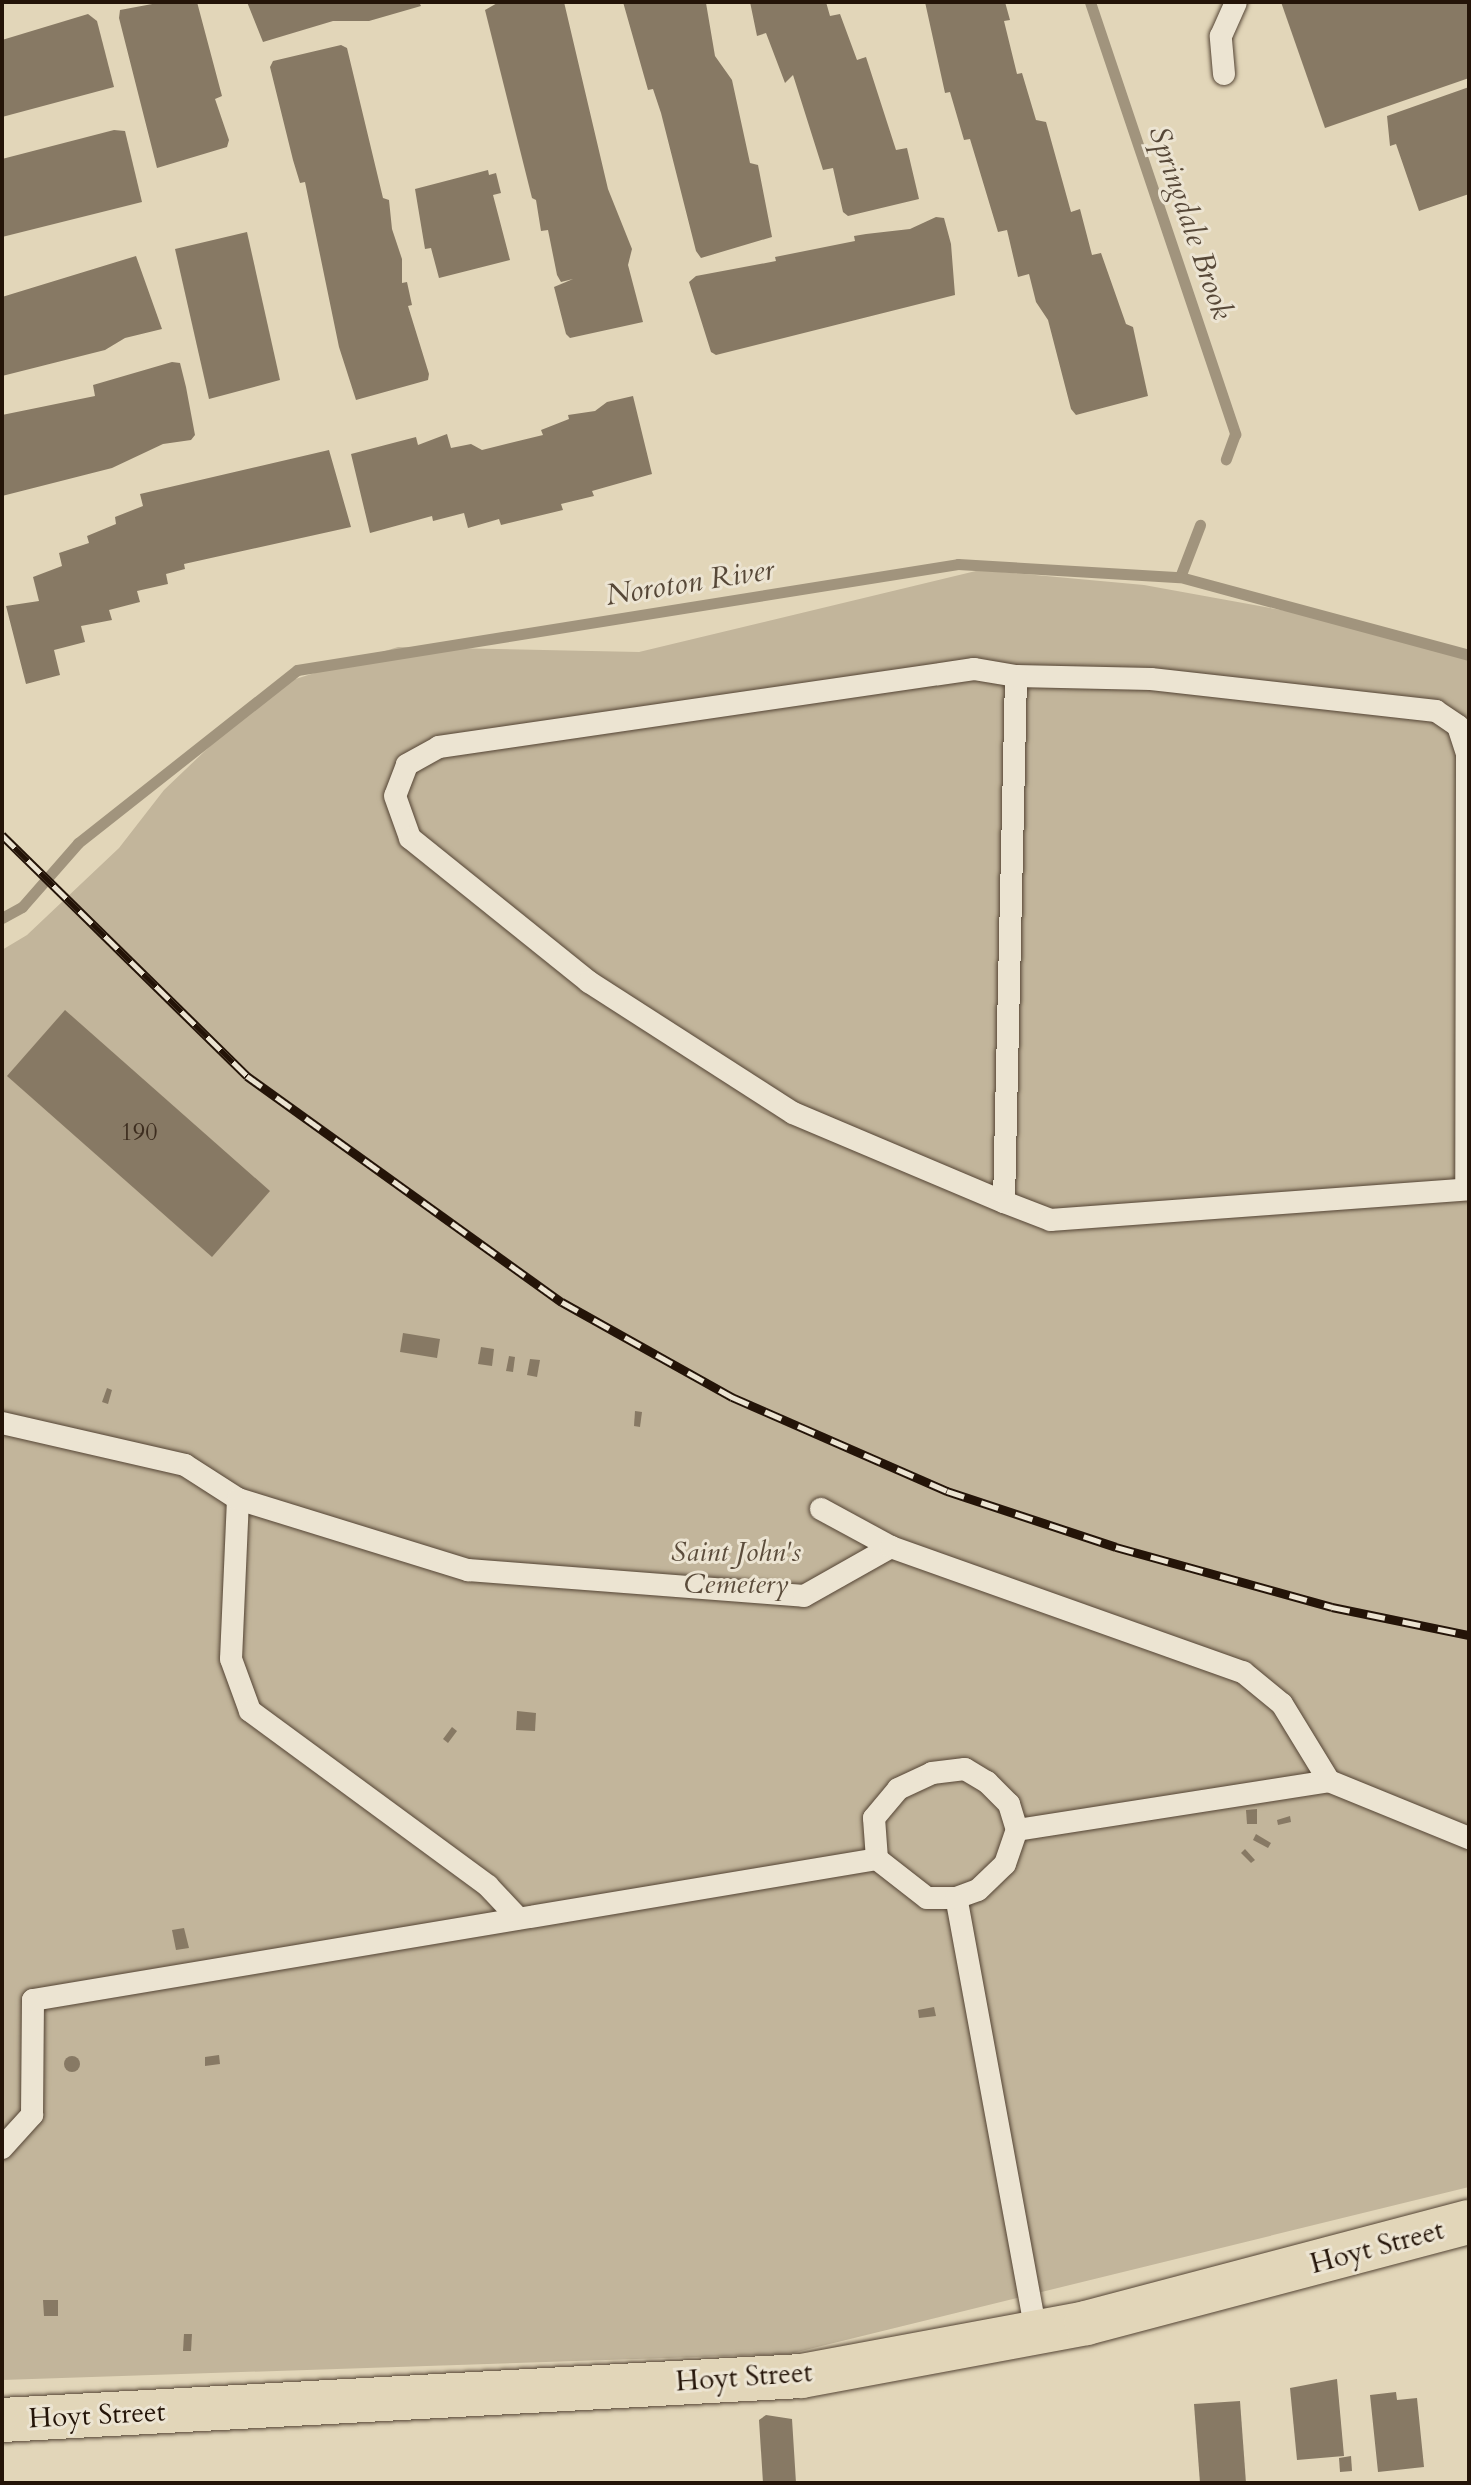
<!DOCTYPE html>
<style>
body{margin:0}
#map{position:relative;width:1471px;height:2485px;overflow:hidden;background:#e2d6b9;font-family:Cardo,serif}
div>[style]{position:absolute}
.green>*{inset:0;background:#c2b59b}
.stream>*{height:11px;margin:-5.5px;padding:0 5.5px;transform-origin:5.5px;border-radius:5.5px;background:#a1947d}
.building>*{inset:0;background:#877964}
.round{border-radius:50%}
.roads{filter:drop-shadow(0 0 2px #544434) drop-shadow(0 0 2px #544434)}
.service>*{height:22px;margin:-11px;padding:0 11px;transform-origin:11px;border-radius:11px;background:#ece4d2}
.primary>*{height:44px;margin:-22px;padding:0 22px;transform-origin:22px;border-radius:22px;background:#e2d6b9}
.rail>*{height:9px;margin-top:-4.5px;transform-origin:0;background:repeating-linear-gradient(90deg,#ece4d2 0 18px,#241408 0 36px);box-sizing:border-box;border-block:2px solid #241408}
span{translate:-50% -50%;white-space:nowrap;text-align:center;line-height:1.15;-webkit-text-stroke:6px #ece4d2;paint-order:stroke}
.number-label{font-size:24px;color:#3d2d1f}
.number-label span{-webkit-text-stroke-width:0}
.park-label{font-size:28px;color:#5b4c3b;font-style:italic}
.street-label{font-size:28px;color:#241408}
.water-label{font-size:30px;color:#564737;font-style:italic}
.frame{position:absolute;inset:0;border:4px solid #241408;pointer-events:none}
</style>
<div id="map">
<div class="green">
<div style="clip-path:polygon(980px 570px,1144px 585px,1397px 631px,1469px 655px,1469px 2187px,789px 2354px,2px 2380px,2px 950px,27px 935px,119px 848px,164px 790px,273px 686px,398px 647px,639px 652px)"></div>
</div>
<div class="stream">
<div style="left:1090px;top:2px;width:456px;rotate:71.4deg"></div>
<div style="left:1235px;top:434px;width:27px;rotate:110deg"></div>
<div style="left:1180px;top:577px;width:56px;rotate:-69deg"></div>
<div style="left:2px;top:918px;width:23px;rotate:-29deg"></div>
<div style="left:22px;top:907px;width:85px;rotate:-48.8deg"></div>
<div style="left:78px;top:843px;width:279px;rotate:-38.3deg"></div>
<div style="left:297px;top:670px;width:669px;rotate:-9.11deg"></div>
<div style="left:958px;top:564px;width:222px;rotate:3.4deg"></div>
<div style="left:1180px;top:577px;width:299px;rotate:15.1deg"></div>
</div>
<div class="building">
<div style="clip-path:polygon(163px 2px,197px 2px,222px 96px,215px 99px,229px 140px,227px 147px,157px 168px,119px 18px,120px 10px)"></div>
<div style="clip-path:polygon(247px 2px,419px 2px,421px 6px,369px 21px,333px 21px,263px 42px)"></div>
<div style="clip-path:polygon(499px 2px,564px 2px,608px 189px,632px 249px,628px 265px,643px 322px,570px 338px,566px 334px,554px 287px,573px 279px,561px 282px,557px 275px,548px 230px,541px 231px,536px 200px,532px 198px,485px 10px)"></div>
<div style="clip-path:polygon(623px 2px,706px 3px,715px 56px,732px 80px,750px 163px,758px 165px,772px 237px,701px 258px,696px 251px,661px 113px,653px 89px,648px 90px)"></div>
<div style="clip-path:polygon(750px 2px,826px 2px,830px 16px,840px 14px,857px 60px,866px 57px,896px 150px,907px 148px,919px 199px,848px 216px,843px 212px,833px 168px,823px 170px,793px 75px,785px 83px,766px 33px,757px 36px)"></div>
<div style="clip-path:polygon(925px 2px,1005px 2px,1010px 20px,1004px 21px,1017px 74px,1022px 73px,1036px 120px,1046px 122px,1071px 212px,1080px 209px,1092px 255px,1101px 253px,1126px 324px,1133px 327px,1148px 396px,1076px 415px,1071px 409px,1048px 320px,1036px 302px,1029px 274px,1018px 277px,1007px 230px,998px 232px,970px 139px,964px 140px,950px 92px,945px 93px)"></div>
<div style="clip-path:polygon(1281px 2px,1469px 2px,1469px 78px,1325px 128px)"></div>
<div style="clip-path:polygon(88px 14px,97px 21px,114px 87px,2px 117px,2px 40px)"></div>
<div style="clip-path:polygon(341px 45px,347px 48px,383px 198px,389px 200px,392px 229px,402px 259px,402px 283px,407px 282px,412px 305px,408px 306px,429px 374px,428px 380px,356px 400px,339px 347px,305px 182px,300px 183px,293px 160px,270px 67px,273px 61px)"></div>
<div style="clip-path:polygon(1469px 87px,1469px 194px,1419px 211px,1396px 144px,1390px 146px,1387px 116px)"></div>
<div style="clip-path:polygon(114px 130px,125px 131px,142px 202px,2px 237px,2px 159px)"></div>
<div style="clip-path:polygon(488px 170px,489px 175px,496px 173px,501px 193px,493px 195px,510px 260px,439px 278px,431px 248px,425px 249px,415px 189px)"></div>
<div style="clip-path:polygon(936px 217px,944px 218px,951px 244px,955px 295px,716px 355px,711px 352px,689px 282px,696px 276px,776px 261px,775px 257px,855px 241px,854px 236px,866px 234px,910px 229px)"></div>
<div style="clip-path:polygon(247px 232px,280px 380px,209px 399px,175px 249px)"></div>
<div style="clip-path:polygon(136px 256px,162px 329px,125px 338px,105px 350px,2px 376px,2px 297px)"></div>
<div style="clip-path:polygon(172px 362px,180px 363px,186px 387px,195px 435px,191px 440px,163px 444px,112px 468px,2px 496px,2px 415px,95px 396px,93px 385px)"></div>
<div style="clip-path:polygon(633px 396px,652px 474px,592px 491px,594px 496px,561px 504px,563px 510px,501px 525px,499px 519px,468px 528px,464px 513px,433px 521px,432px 516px,370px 533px,351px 454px,416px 437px,418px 445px,447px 434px,451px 448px,471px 444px,482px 450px,543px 435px,541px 430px,569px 419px,568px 415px,595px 411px,607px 402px)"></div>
<div style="clip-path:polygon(329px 450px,351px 527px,184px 564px,185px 569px,166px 574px,168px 584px,137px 591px,140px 602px,109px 610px,112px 620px,81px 626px,85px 642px,54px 650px,60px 675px,26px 684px,6px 606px,39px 601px,33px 577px,62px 566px,59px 553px,89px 543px,87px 536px,116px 524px,115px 517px,143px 506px,140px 494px)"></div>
<div style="clip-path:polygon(65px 1010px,270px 1191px,212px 1257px,7px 1076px)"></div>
<div style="clip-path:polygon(403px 1333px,440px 1339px,437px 1358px,400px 1352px)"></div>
<div style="clip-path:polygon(481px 1347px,494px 1349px,492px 1366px,478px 1364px)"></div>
<div style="clip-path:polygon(509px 1356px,515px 1357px,513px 1372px,506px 1371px)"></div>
<div style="clip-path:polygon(530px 1359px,540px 1360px,537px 1377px,527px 1375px)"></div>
<div style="clip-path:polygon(107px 1388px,112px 1390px,108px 1404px,102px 1402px)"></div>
<div style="clip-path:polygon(635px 1411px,642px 1412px,640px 1427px,634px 1426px)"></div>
<div style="clip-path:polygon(517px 1711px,536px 1713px,535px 1731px,516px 1730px)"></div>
<div style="clip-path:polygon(452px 1727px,457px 1731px,448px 1743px,443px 1739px)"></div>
<div style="clip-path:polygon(1257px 1809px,1257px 1824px,1247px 1824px,1246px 1810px)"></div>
<div style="clip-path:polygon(1290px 1816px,1291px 1822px,1278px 1825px,1277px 1820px)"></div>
<div style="clip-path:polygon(1256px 1834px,1271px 1843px,1268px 1848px,1253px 1840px)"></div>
<div style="clip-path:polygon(1245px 1849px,1255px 1860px,1251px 1863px,1241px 1853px)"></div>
<div style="clip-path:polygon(184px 1928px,189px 1948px,176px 1950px,172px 1930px)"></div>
<div style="clip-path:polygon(934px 2007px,936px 2016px,919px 2018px,918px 2010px)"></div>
<div style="clip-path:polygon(219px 2055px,220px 2064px,205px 2066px,205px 2057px)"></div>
<div class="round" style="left:64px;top:2056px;width:16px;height:16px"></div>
<div style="clip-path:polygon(43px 2300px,58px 2300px,58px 2316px,44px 2316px)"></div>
<div style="clip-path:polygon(184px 2334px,192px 2334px,191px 2351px,183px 2351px)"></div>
<div style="clip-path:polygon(1337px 2379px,1344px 2456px,1297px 2460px,1290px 2388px)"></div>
<div style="clip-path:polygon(1396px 2392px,1397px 2400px,1417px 2398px,1424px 2467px,1378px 2472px,1370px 2395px)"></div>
<div style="clip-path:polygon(1240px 2401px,1246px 2483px,1200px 2483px,1194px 2404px)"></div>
<div style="clip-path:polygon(766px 2415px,792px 2419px,796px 2483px,763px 2483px,759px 2420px)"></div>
<div style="clip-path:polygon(1351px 2456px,1352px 2471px,1340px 2472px,1339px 2458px)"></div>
</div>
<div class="roads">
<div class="service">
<div style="left:1224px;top:74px;width:38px;rotate:-95deg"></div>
<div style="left:1221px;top:36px;width:37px;rotate:-66deg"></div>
<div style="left:1016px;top:676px;width:135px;rotate:1.3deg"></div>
<div style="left:1151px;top:679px;width:287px;rotate:6.4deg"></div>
<div style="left:1436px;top:711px;width:27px;rotate:34deg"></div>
<div style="left:1458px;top:726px;width:29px;rotate:72deg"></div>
<div style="left:1467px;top:754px;width:435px;rotate:90.1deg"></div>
<div style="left:1004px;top:1202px;width:526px;rotate:-88.69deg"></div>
<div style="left:1016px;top:676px;width:43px;rotate:-170.5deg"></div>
<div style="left:974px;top:669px;width:541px;rotate:171.71deg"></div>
<div style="left:439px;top:747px;width:37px;rotate:151deg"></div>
<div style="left:407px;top:765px;width:33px;rotate:111deg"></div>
<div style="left:395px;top:796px;width:45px;rotate:70.3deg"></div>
<div style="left:410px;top:838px;width:230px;rotate:38.8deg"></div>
<div style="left:589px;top:982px;width:242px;rotate:32.7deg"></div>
<div style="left:793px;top:1113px;width:229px;rotate:22.9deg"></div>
<div style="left:1004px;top:1202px;width:50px;rotate:21deg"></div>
<div style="left:1051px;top:1220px;width:419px;rotate:-4.2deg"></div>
<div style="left:2px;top:1423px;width:188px;rotate:12.9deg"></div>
<div style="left:185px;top:1465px;width:63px;rotate:32.7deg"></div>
<div style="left:238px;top:1499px;width:160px;rotate:92.5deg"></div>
<div style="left:231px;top:1659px;width:55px;rotate:69.9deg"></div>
<div style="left:250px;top:1711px;width:295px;rotate:36.3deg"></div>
<div style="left:488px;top:1886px;width:44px;rotate:46.8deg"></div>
<div style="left:238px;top:1499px;width:241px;rotate:17.2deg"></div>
<div style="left:468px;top:1570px;width:337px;rotate:4.4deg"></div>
<div style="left:804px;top:1596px;width:100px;rotate:-29.4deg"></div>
<div style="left:821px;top:1509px;width:80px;rotate:28.5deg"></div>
<div style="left:891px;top:1547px;width:374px;rotate:19.6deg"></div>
<div style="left:1243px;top:1672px;width:50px;rotate:39.4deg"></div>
<div style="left:1282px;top:1704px;width:90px;rotate:58.6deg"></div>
<div style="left:877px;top:1859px;width:41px;rotate:-94.2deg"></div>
<div style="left:874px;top:1818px;width:38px;rotate:-50deg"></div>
<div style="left:898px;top:1789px;width:38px;rotate:-25deg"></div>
<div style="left:932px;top:1773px;width:33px;rotate:-7deg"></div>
<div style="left:965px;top:1769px;width:26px;rotate:31deg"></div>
<div style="left:987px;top:1782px;width:31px;rotate:45deg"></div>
<div style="left:1009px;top:1804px;width:27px;rotate:73deg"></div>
<div style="left:2px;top:2148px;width:45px;rotate:-47.7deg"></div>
<div style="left:32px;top:2115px;width:115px;rotate:-89.5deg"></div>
<div style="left:33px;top:2000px;width:856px;rotate:-9.48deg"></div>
<div style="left:877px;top:1859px;width:63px;rotate:38deg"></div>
<div style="left:927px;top:1898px;width:29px"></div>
<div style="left:1036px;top:2332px;width:441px;rotate:-100.4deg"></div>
<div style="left:956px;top:1898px;width:23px;rotate:-20deg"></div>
<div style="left:978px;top:1890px;width:37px;rotate:-44deg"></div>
<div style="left:1005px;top:1864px;width:36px;rotate:-71deg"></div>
<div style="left:1017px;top:1830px;width:316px;rotate:-8.9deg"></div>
<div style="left:1329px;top:1781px;width:151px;rotate:22.2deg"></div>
</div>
<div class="primary">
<div style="left:2px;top:2420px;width:800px;rotate:-3.15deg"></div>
<div style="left:801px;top:2376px;width:290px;rotate:-10.5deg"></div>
<div style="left:1086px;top:2323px;width:396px;rotate:-14.8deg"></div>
</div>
</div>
<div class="rail">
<div style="left:2px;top:835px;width:344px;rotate:44.5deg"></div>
<div style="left:247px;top:1076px;width:388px;rotate:35.7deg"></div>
<div style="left:562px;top:1302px;width:195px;rotate:29.2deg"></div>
<div style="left:732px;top:1397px;width:235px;rotate:23.6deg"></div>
<div style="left:947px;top:1491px;width:178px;rotate:18.3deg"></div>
<div style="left:1116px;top:1547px;width:224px;rotate:15.5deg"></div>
<div style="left:1332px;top:1607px;width:140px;rotate:11.6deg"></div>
</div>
<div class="number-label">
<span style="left:139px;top:1133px">190</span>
</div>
<div class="park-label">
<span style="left:736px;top:1568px">Saint John's<br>Cemetery</span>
</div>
<div class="street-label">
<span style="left:1377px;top:2247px;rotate:-15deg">Hoyt Street</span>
<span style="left:744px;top:2377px;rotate:-4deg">Hoyt Street</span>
<span style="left:97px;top:2415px;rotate:-3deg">Hoyt Street</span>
</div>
<div class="water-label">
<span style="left:1190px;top:223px;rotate:71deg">Springdale Brook</span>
<span style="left:690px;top:583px;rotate:-9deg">Noroton River</span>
</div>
<div class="frame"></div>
</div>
